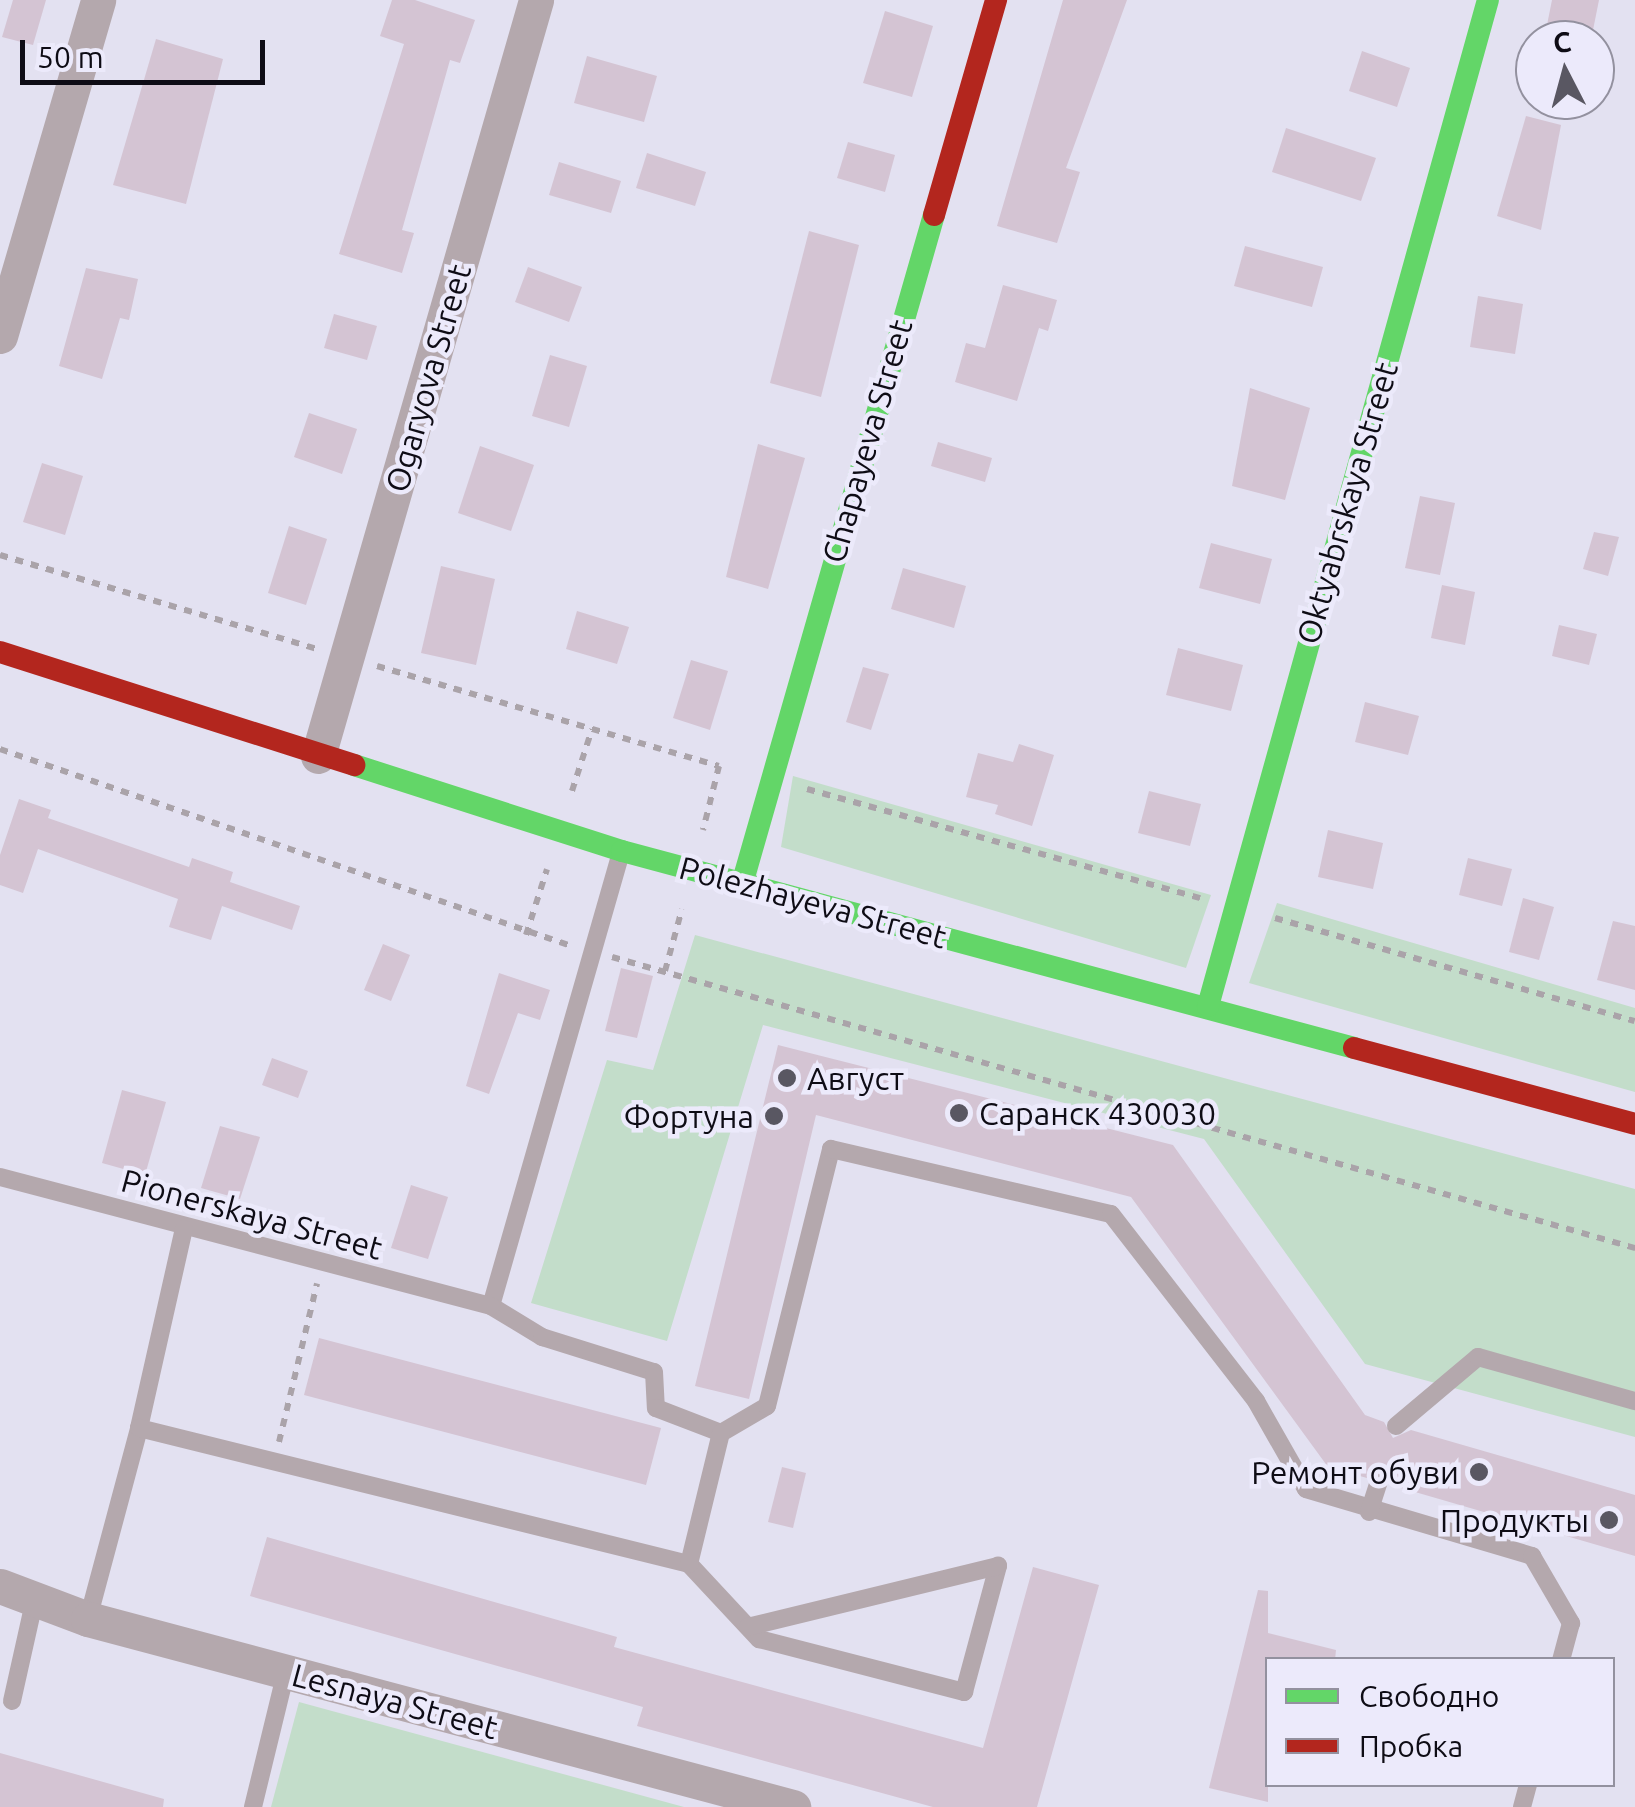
<!DOCTYPE html>
<meta charset="utf-8">
<style>
body{margin:0}
#map{position:relative;width:1635px;height:1807px;overflow:hidden;background:#e3e1f1;font-family:Ubuntu,sans-serif}
div>[style]{position:absolute}
.green>*{inset:0;background:#c3ddca}
.building>*{inset:0;background:#d4c4d3}
.path>*{height:6px;margin-top:-3px;transform-origin:0;background:repeating-linear-gradient(90deg,#aaa3a9 0 8px,transparent 0 16px)}
.lane>*{height:18px;margin:-9px;padding:0 9px;transform-origin:9px;border-radius:9px;background:#b4a8ad}
.street>*{height:35px;margin:-17.5px;padding:0 17.5px;transform-origin:17.5px;border-radius:17.5px;background:#b4a8ad}
.fast>*{height:22px;margin:-11px;padding:0 11px;transform-origin:11px;border-radius:11px;background:#63d668}
.jam>*{height:22px;margin:-11px;padding:0 11px;transform-origin:11px;border-radius:11px;background:#b3261e}
.dots>*{width:28px;height:28px;translate:-50% -50%;box-sizing:border-box;border:5px solid #eceafb;border-radius:50%}
span{translate:-50% -50%;white-space:nowrap;text-align:center;line-height:1.15;-webkit-text-stroke:9px #eceafb;paint-order:stroke}
.street-label{font-size:32px;color:#0e0c15}
.poi-label{font-size:32px;color:#0e0c15}
.left{translate:0 -50%;text-align:left}
.right{translate:-100% -50%;text-align:right}
.legend{position:absolute;left:1265px;top:1657px;width:350px;height:130px;box-sizing:border-box;background:#eceafb;border:2px solid #93919f;margin:0;padding:12px 18px;list-style:none;font-size:30px;color:#0e0c15}
.legend li{display:flex;align-items:center;gap:20px;height:50px}
.legend b{width:50px;border:2px solid #93919f}
.north{position:absolute;left:1515px;top:20px;width:100px;height:100px;box-sizing:border-box;background:#eceafb;border:2px solid #93919f;border-radius:50%;rotate:354deg;font-size:28px;font-weight:700;line-height:40px;text-align:center;color:#0e0c15}
.north::after{content:'';display:block;margin:auto;width:35px;height:45px;background:#595762;clip-path:polygon(50% 0,100% 100%,50% 72%,0 100%)}
.scale{position:absolute;left:20px;top:40px;width:245px;height:45px;box-sizing:border-box;border:5px solid #0e0c15;border-top:0;padding-left:12px;font-size:30px;line-height:35px;white-space:nowrap;color:#0e0c15;-webkit-text-stroke:8px #eceafb;paint-order:stroke}
</style>
<div id="map">
<div class="green">
<div style="clip-path:polygon(793px 776px,1211px 895px,1186px 968px,781px 847px)"></div>
<div style="clip-path:polygon(1277px 903px,1635px 1008px,1635px 1092px,1249px 983px)"></div>
<div style="clip-path:polygon(695px 935px,1635px 1189px,1635px 1437px,1365px 1364px,1204px 1139px,763px 1025px,667px 1341px,531px 1303px,607px 1060px,653px 1070px)"></div>
<div style="clip-path:polygon(299px 1702px,684px 1807px,271px 1807px)"></div>
</div>
<div class="building">
<div style="clip-path:polygon(13px 0,46px 0,33px 45px,2px 37px)"></div>
<div style="clip-path:polygon(392px 0,415px 0,475px 20px,460px 63px,450px 60px,402px 230px,414px 233px,402px 273px,339px 254px,404px 44px,380px 36px)"></div>
<div style="clip-path:polygon(1063px 0,1127px 0,1066px 168px,1080px 172px,1057px 243px,997px 226px)"></div>
<div style="clip-path:polygon(1552px 0,1599px 0,1591px 40px,1544px 40px)"></div>
<div style="clip-path:polygon(885px 11px,933px 26px,912px 97px,863px 83px)"></div>
<div style="clip-path:polygon(156px 39px,223px 59px,186px 204px,113px 185px)"></div>
<div style="clip-path:polygon(1362px 51px,1410px 68px,1397px 107px,1349px 91px)"></div>
<div style="clip-path:polygon(587px 56px,657px 76px,644px 122px,574px 103px)"></div>
<div style="clip-path:polygon(1526px 116px,1561px 125px,1541px 230px,1497px 216px)"></div>
<div style="clip-path:polygon(1286px 128px,1376px 158px,1361px 201px,1272px 172px)"></div>
<div style="clip-path:polygon(848px 142px,895px 155px,885px 192px,837px 178px)"></div>
<div style="clip-path:polygon(647px 153px,706px 172px,695px 206px,636px 188px)"></div>
<div style="clip-path:polygon(559px 162px,621px 181px,611px 213px,549px 195px)"></div>
<div style="clip-path:polygon(809px 231px,859px 245px,821px 397px,770px 383px)"></div>
<div style="clip-path:polygon(1245px 246px,1323px 267px,1312px 307px,1234px 286px)"></div>
<div style="clip-path:polygon(528px 267px,582px 287px,569px 322px,515px 302px)"></div>
<div style="clip-path:polygon(86px 268px,138px 279px,129px 320px,120px 318px,102px 379px,59px 366px)"></div>
<div style="clip-path:polygon(1003px 285px,1057px 300px,1048px 331px,1039px 328px,1017px 401px,955px 382px,966px 343px,985px 348px)"></div>
<div style="clip-path:polygon(1478px 296px,1523px 304px,1515px 354px,1470px 347px)"></div>
<div style="clip-path:polygon(334px 314px,377px 326px,367px 360px,324px 348px)"></div>
<div style="clip-path:polygon(550px 355px,587px 366px,569px 427px,532px 416px)"></div>
<div style="clip-path:polygon(1250px 388px,1310px 408px,1285px 500px,1232px 486px)"></div>
<div style="clip-path:polygon(309px 413px,357px 429px,342px 474px,294px 457px)"></div>
<div style="clip-path:polygon(938px 442px,992px 458px,985px 482px,931px 466px)"></div>
<div style="clip-path:polygon(758px 444px,805px 458px,768px 589px,726px 577px)"></div>
<div style="clip-path:polygon(480px 446px,534px 465px,511px 531px,458px 513px)"></div>
<div style="clip-path:polygon(42px 463px,83px 476px,65px 535px,23px 522px)"></div>
<div style="clip-path:polygon(1420px 496px,1455px 503px,1440px 575px,1405px 568px)"></div>
<div style="clip-path:polygon(289px 526px,327px 539px,306px 605px,268px 593px)"></div>
<div style="clip-path:polygon(1594px 532px,1619px 537px,1608px 576px,1583px 569px)"></div>
<div style="clip-path:polygon(1211px 543px,1272px 559px,1260px 604px,1199px 588px)"></div>
<div style="clip-path:polygon(441px 566px,495px 579px,476px 665px,421px 653px)"></div>
<div style="clip-path:polygon(903px 568px,966px 586px,954px 628px,891px 609px)"></div>
<div style="clip-path:polygon(1442px 585px,1475px 592px,1465px 645px,1431px 638px)"></div>
<div style="clip-path:polygon(577px 611px,629px 627px,617px 664px,566px 649px)"></div>
<div style="clip-path:polygon(1559px 625px,1597px 634px,1589px 665px,1552px 656px)"></div>
<div style="clip-path:polygon(1178px 648px,1243px 665px,1231px 711px,1166px 695px)"></div>
<div style="clip-path:polygon(691px 660px,728px 671px,710px 730px,673px 718px)"></div>
<div style="clip-path:polygon(863px 667px,889px 674px,871px 730px,846px 722px)"></div>
<div style="clip-path:polygon(1365px 702px,1419px 716px,1408px 755px,1355px 742px)"></div>
<div style="clip-path:polygon(1019px 744px,1054px 755px,1032px 826px,995px 814px,998px 805px,966px 797px,978px 753px,1013px 762px)"></div>
<div style="clip-path:polygon(1149px 791px,1201px 804px,1190px 846px,1138px 833px)"></div>
<div style="clip-path:polygon(19px 799px,51px 810px,48px 818px,189px 867px,192px 858px,233px 872px,230px 882px,300px 906px,292px 930px,222px 906px,211px 940px,169px 927px,178px 899px,38px 849px,23px 893px,0 885px,0 855px)"></div>
<div style="clip-path:polygon(1328px 830px,1383px 843px,1373px 889px,1318px 877px)"></div>
<div style="clip-path:polygon(1468px 858px,1512px 869px,1502px 906px,1459px 895px)"></div>
<div style="clip-path:polygon(1523px 898px,1554px 907px,1539px 960px,1509px 952px)"></div>
<div style="clip-path:polygon(1613px 921px,1635px 926px,1635px 990px,1597px 980px)"></div>
<div style="clip-path:polygon(383px 944px,410px 955px,391px 1001px,364px 990px)"></div>
<div style="clip-path:polygon(621px 968px,653px 976px,637px 1038px,605px 1031px)"></div>
<div style="clip-path:polygon(499px 973px,550px 990px,540px 1020px,518px 1013px,489px 1094px,466px 1086px)"></div>
<div style="clip-path:polygon(778px 1045px,1173px 1145px,1365px 1415px,1384px 1422px,1393px 1438px,1411px 1430px,1635px 1495px,1635px 1556px,1391px 1485px,1382px 1470px,1367px 1478px,1328px 1467px,1131px 1197px,816px 1115px,749px 1399px,695px 1386px)"></div>
<div style="clip-path:polygon(272px 1058px,308px 1071px,298px 1098px,262px 1085px)"></div>
<div style="clip-path:polygon(122px 1090px,166px 1102px,145px 1175px,102px 1163px)"></div>
<div style="clip-path:polygon(220px 1126px,260px 1137px,240px 1199px,201px 1188px)"></div>
<div style="clip-path:polygon(411px 1185px,448px 1197px,428px 1259px,391px 1248px)"></div>
<div style="clip-path:polygon(319px 1338px,661px 1428px,646px 1485px,304px 1395px)"></div>
<div style="clip-path:polygon(782px 1467px,806px 1473px,793px 1528px,768px 1522px)"></div>
<div style="clip-path:polygon(267px 1537px,617px 1637px,614px 1647px,983px 1748px,1033px 1567px,1099px 1585px,1037px 1807px,933px 1807px,637px 1726px,643px 1707px,250px 1596px)"></div>
<div style="clip-path:polygon(1258px 1590px,1268px 1591px,1268px 1633px,1336px 1650px,1335px 1660px,1268px 1660px,1268px 1802px,1209px 1788px)"></div>
<div style="clip-path:polygon(0 1753px,164px 1799px,163px 1807px,0 1807px)"></div>
</div>
<div class="path">
<div style="left:0;top:555px;width:331px;rotate:16.5deg"></div>
<div style="left:377px;top:666px;width:356px;rotate:16.3deg"></div>
<div style="left:719px;top:766px;width:66px;rotate:104deg"></div>
<div style="left:0;top:749px;width:604px;rotate:19.03deg"></div>
<div style="left:807px;top:789px;width:408px;rotate:15.5deg"></div>
<div style="left:572px;top:791px;width:65px;rotate:-72.1deg"></div>
<div style="left:1275px;top:918px;width:374px;rotate:16deg"></div>
<div style="left:526px;top:935px;width:69px;rotate:-72.3deg"></div>
<div style="left:612px;top:957px;width:1064px;rotate:15.88deg"></div>
<div style="left:665px;top:971px;width:64px;rotate:-74.7deg"></div>
<div style="left:279px;top:1442px;width:163px;rotate:-76.5deg"></div>
</div>
<div class="lane">
<div style="left:620px;top:856px;width:468px;rotate:106deg"></div>
<div style="left:491px;top:1306px;width:60px;rotate:31.3deg"></div>
<div style="left:542px;top:1337px;width:117px;rotate:17.4deg"></div>
<div style="left:654px;top:1372px;width:36px;rotate:87deg"></div>
<div style="left:656px;top:1408px;width:70px;rotate:21deg"></div>
<div style="left:721px;top:1433px;width:53px;rotate:-30.4deg"></div>
<div style="left:767px;top:1406px;width:265px;rotate:-76deg"></div>
<div style="left:831px;top:1149px;width:287px;rotate:13.1deg"></div>
<div style="left:1111px;top:1214px;width:237px;rotate:52.2deg"></div>
<div style="left:1256px;top:1401px;width:101px;rotate:60.4deg"></div>
<div style="left:1306px;top:1489px;width:236px;rotate:16.5deg"></div>
<div style="left:1532px;top:1556px;width:78px;rotate:59.8deg"></div>
<div style="left:1571px;top:1623px;width:38px;rotate:105deg"></div>
<div style="left:0;top:1177px;width:508px;rotate:14.72deg"></div>
<div style="left:1396px;top:1426px;width:107px;rotate:-40.1deg"></div>
<div style="left:1478px;top:1357px;width:163px;rotate:15.7deg"></div>
<div style="left:139px;top:1428px;width:204px;rotate:-77.3deg"></div>
<div style="left:1369px;top:1512px;width:32px;rotate:-72deg"></div>
<div style="left:689px;top:1564px;width:103px;rotate:47deg"></div>
<div style="left:759px;top:1639px;width:212px;rotate:14.5deg"></div>
<div style="left:964px;top:1692px;width:131px;rotate:-74.9deg"></div>
<div style="left:998px;top:1566px;width:257px;rotate:166.3deg"></div>
<div style="left:88px;top:1619px;width:198px;rotate:-75deg"></div>
<div style="left:139px;top:1428px;width:567px;rotate:13.89deg"></div>
<div style="left:689px;top:1564px;width:135px;rotate:-76.3deg"></div>
<div style="left:12px;top:1701px;width:106px;rotate:-77.4deg"></div>
<div style="left:253px;top:1807px;width:139px;rotate:-76.3deg"></div>
<div style="left:1522px;top:1807px;width:24px;rotate:-75deg"></div>
</div>
<div class="street">
<div style="left:0;top:336px;width:350px;rotate:-73.7deg"></div>
<div style="left:318px;top:756px;width:787px;rotate:-73.91deg"></div>
<div style="left:0;top:1586px;width:94px;rotate:20.6deg"></div>
<div style="left:88px;top:1619px;width:730px;rotate:14.93deg"></div>
</div>
<div class="fast">
<div style="left:354px;top:765px;width:281px;rotate:17.8deg"></div>
<div style="left:622px;top:851px;width:758px;rotate:15.06deg"></div>
<div style="left:742px;top:884px;width:696px;rotate:-73.99deg"></div>
<div style="left:1208px;top:1006px;width:1044px;rotate:-74.45deg"></div>
</div>
<div class="jam">
<div style="left:934px;top:215px;width:224px;rotate:-73.9deg"></div>
<div style="left:0;top:652px;width:372px;rotate:17.7deg"></div>
<div style="left:1354px;top:1048px;width:291px;rotate:15.1deg"></div>
</div>
<div class="dots">
<div style="left:787px;top:1078px;background:#595762"></div>
<div style="left:959px;top:1113px;background:#595762"></div>
<div style="left:774px;top:1116px;background:#595762"></div>
<div style="left:1479px;top:1472px;background:#595762"></div>
<div style="left:1609px;top:1520px;background:#595762"></div>
</div>
<div class="street-label">
<span style="left:428px;top:378px;rotate:-74deg">Ogaryova Street</span>
<span style="left:867px;top:441px;rotate:-74deg">Chapayeva Street</span>
<span style="left:1347px;top:503px;rotate:-74deg">Oktyabrskaya Street</span>
<span style="left:813px;top:902px;rotate:15deg">Polezhayeva Street</span>
<span style="left:252px;top:1214px;rotate:15deg">Pionerskaya Street</span>
<span style="left:395px;top:1701px;rotate:15deg">Lesnaya Street</span>
</div>
<div class="poi-label">
<span class="left" style="left:807px;top:1078px">Август</span>
<span class="left" style="left:979px;top:1113px">Саранск 430030</span>
<span class="right" style="left:754px;top:1116px">Фортуна</span>
<span class="right" style="left:1459px;top:1472px">Ремонт обуви</span>
<span class="right" style="left:1589px;top:1520px">Продукты</span>
</div>
<ul class="legend">
<li><b style="height:12px;background:#63d668"></b>Свободно</li>
<li><b style="height:12px;background:#b3261e"></b>Пробка</li>
</ul>
<div class="north">С</div>
<div class="scale">50 m</div>
</div>
